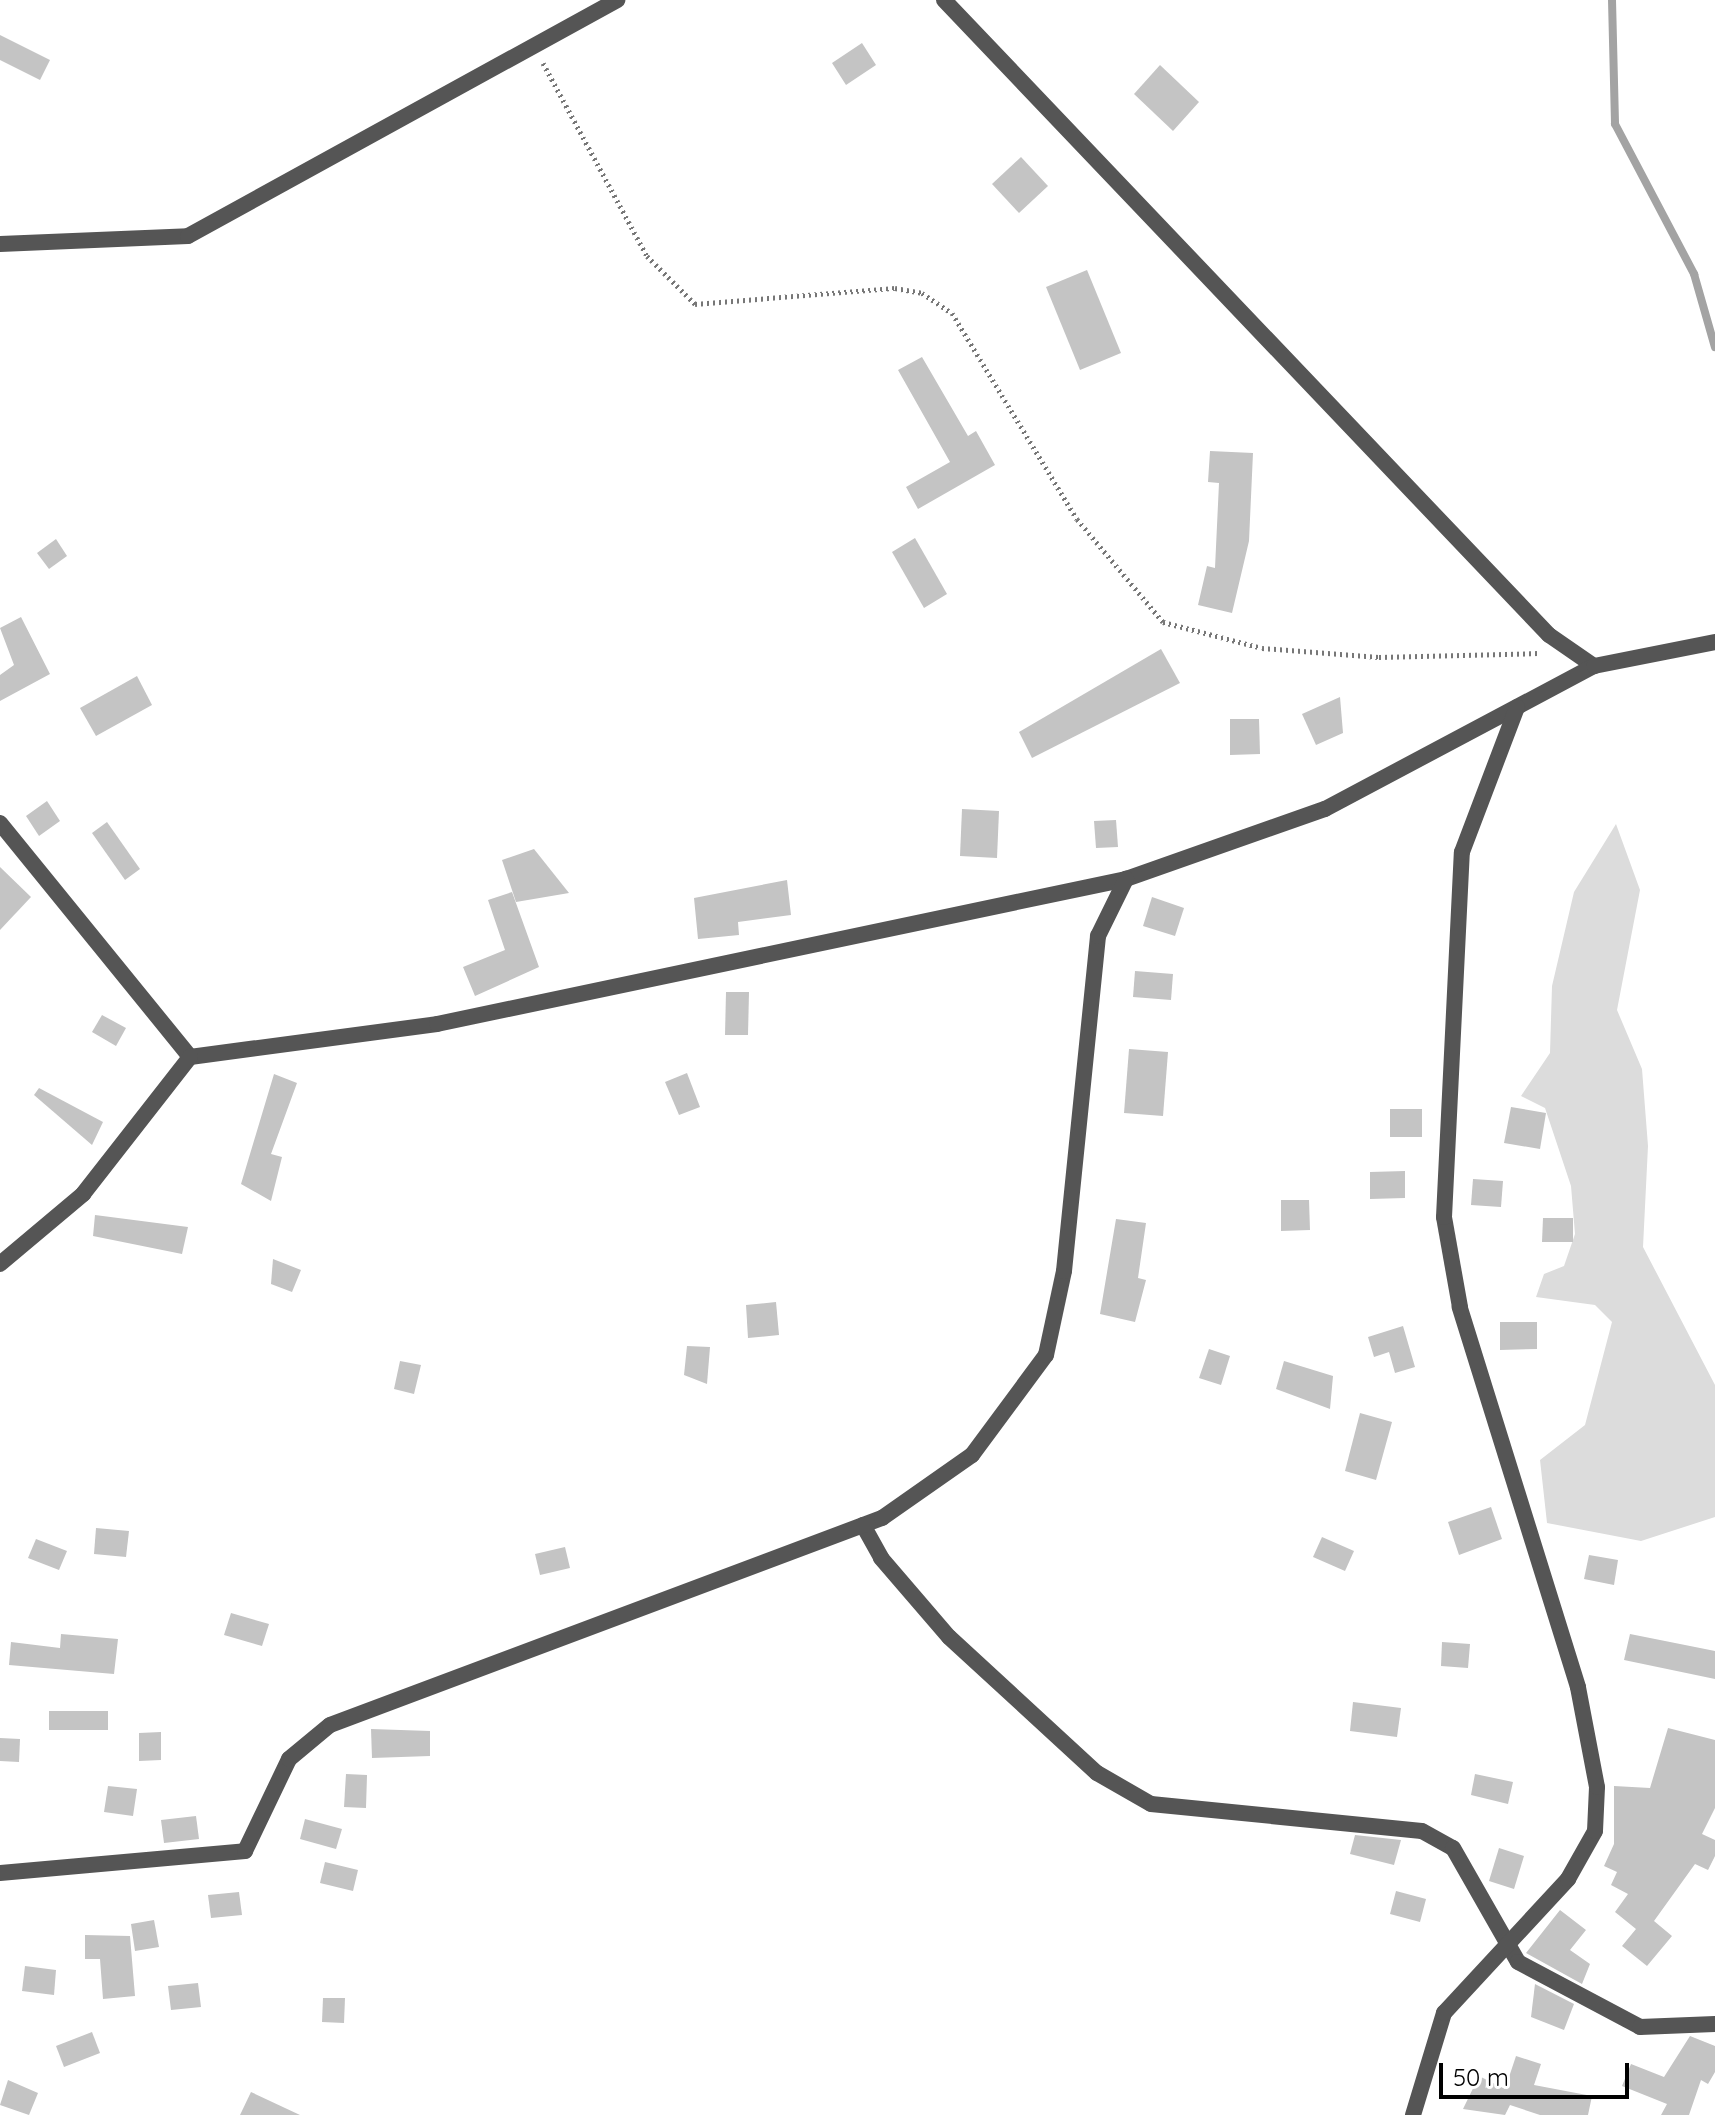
<!DOCTYPE html>
<style>
body{margin:0}
#map{position:relative;width:1715px;height:2115px;overflow:hidden;background:#fff;font-family:Quicksand,sans-serif}
div>[style]{position:absolute}
.green>*{inset:0;background:#dcdcdc}
.stream>*{height:8px;margin:-4px;padding:0 4px;transform-origin:4px;border-radius:4px;background:#a3a3a3}
.building>*{inset:0;background:#c4c4c4}
.path>*{height:5px;margin-top:-2.5px;transform-origin:0;background:repeating-linear-gradient(90deg,#777 0 2px,transparent 0 6px)}
.street>*{height:16px;margin:-8px;padding:0 8px;transform-origin:8px;border-radius:8px;background:#555}
span{translate:-50% -50%;white-space:nowrap;text-align:center;line-height:1.15;-webkit-text-stroke:7px #fff;paint-order:stroke}
.scale{position:absolute;left:1439px;top:2063px;width:190px;height:36px;box-sizing:border-box;border:4px solid #000;border-top:0;padding-left:10px;font-size:24px;line-height:28px;white-space:nowrap;color:#000;-webkit-text-stroke:6px #fff;paint-order:stroke}
</style>
<div id="map">
<div class="green">
<div style="clip-path:polygon(1616px 824px,1640px 890px,1617px 1010px,1642px 1069px,1648px 1146px,1643px 1247px,1715px 1385px,1715px 1517px,1641px 1541px,1547px 1523px,1540px 1460px,1585px 1425px,1612px 1322px,1595px 1305px,1536px 1297px,1544px 1274px,1564px 1266px,1575px 1234px,1571px 1186px,1545px 1108px,1521px 1096px,1550px 1053px,1552px 986px,1574px 892px)"></div>
</div>
<div class="stream">
<div style="left:1612px;top:0;width:124px;rotate:88.6deg"></div>
<div style="left:1615px;top:124px;width:170px;rotate:62.2deg"></div>
<div style="left:1694px;top:274px;width:76px;rotate:74deg"></div>
</div>
<div class="building">
<div style="clip-path:polygon(0 35px,50px 60px,40px 80px,0 60px)"></div>
<div style="clip-path:polygon(862px 43px,876px 65px,846px 85px,832px 63px)"></div>
<div style="clip-path:polygon(1160px 65px,1199px 102px,1173px 131px,1134px 94px)"></div>
<div style="clip-path:polygon(1021px 157px,1048px 186px,1019px 213px,992px 184px)"></div>
<div style="clip-path:polygon(1087px 270px,1121px 353px,1080px 370px,1046px 287px)"></div>
<div style="clip-path:polygon(922px 357px,968px 436px,976px 431px,995px 465px,918px 509px,906px 487px,950px 462px,898px 370px)"></div>
<div style="clip-path:polygon(1210px 451px,1253px 453px,1249px 541px,1232px 613px,1198px 605px,1207px 566px,1215px 568px,1219px 483px,1208px 482px)"></div>
<div style="clip-path:polygon(915px 538px,947px 594px,924px 608px,892px 552px)"></div>
<div style="clip-path:polygon(56px 539px,67px 556px,49px 569px,37px 553px)"></div>
<div style="clip-path:polygon(21px 617px,50px 674px,0 701px,0 675px,14px 665px,0 628px)"></div>
<div style="clip-path:polygon(1161px 649px,1180px 683px,1032px 758px,1019px 732px)"></div>
<div style="clip-path:polygon(137px 676px,152px 705px,96px 736px,80px 708px)"></div>
<div style="clip-path:polygon(1340px 697px,1343px 733px,1316px 745px,1302px 714px)"></div>
<div style="clip-path:polygon(1230px 719px,1259px 719px,1260px 754px,1230px 755px)"></div>
<div style="clip-path:polygon(47px 801px,60px 821px,39px 836px,26px 816px)"></div>
<div style="clip-path:polygon(962px 809px,999px 811px,997px 858px,960px 856px)"></div>
<div style="clip-path:polygon(1116px 820px,1118px 847px,1096px 848px,1094px 821px)"></div>
<div style="clip-path:polygon(107px 822px,140px 869px,125px 880px,92px 833px)"></div>
<div style="clip-path:polygon(534px 849px,569px 893px,516px 902px,502px 860px)"></div>
<div style="clip-path:polygon(0 867px,31px 897px,0 930px)"></div>
<div style="clip-path:polygon(787px 880px,791px 915px,738px 922px,739px 935px,698px 939px,694px 898px)"></div>
<div style="clip-path:polygon(512px 892px,539px 967px,475px 996px,463px 967px,505px 950px,488px 900px)"></div>
<div style="clip-path:polygon(1152px 897px,1184px 908px,1175px 936px,1143px 926px)"></div>
<div style="clip-path:polygon(1135px 971px,1173px 974px,1171px 1000px,1133px 997px)"></div>
<div style="clip-path:polygon(726px 992px,749px 992px,748px 1035px,725px 1035px)"></div>
<div style="clip-path:polygon(102px 1015px,126px 1028px,116px 1046px,92px 1032px)"></div>
<div style="clip-path:polygon(1129px 1049px,1168px 1052px,1163px 1116px,1124px 1113px)"></div>
<div style="clip-path:polygon(687px 1073px,700px 1107px,679px 1115px,665px 1082px)"></div>
<div style="clip-path:polygon(274px 1074px,297px 1083px,271px 1154px,282px 1157px,271px 1201px,241px 1184px)"></div>
<div style="clip-path:polygon(39px 1088px,103px 1122px,92px 1145px,34px 1095px)"></div>
<div style="clip-path:polygon(1511px 1107px,1546px 1113px,1540px 1149px,1504px 1143px)"></div>
<div style="clip-path:polygon(1390px 1109px,1422px 1109px,1422px 1137px,1390px 1137px)"></div>
<div style="clip-path:polygon(1405px 1171px,1405px 1198px,1370px 1199px,1370px 1172px)"></div>
<div style="clip-path:polygon(1473px 1179px,1503px 1181px,1501px 1207px,1471px 1205px)"></div>
<div style="clip-path:polygon(1281px 1200px,1309px 1200px,1310px 1230px,1281px 1231px)"></div>
<div style="clip-path:polygon(95px 1215px,188px 1227px,182px 1254px,93px 1236px)"></div>
<div style="clip-path:polygon(1543px 1218px,1573px 1218px,1573px 1242px,1542px 1242px)"></div>
<div style="clip-path:polygon(1116px 1219px,1146px 1223px,1138px 1278px,1146px 1280px,1135px 1322px,1100px 1314px)"></div>
<div style="clip-path:polygon(273px 1259px,301px 1270px,292px 1292px,271px 1284px)"></div>
<div style="clip-path:polygon(776px 1302px,779px 1335px,748px 1338px,746px 1305px)"></div>
<div style="clip-path:polygon(1500px 1322px,1537px 1322px,1537px 1349px,1500px 1350px)"></div>
<div style="clip-path:polygon(1403px 1326px,1415px 1367px,1395px 1373px,1389px 1352px,1374px 1357px,1368px 1337px)"></div>
<div style="clip-path:polygon(687px 1346px,710px 1347px,707px 1384px,684px 1375px)"></div>
<div style="clip-path:polygon(1209px 1349px,1230px 1356px,1221px 1385px,1199px 1378px)"></div>
<div style="clip-path:polygon(400px 1361px,421px 1365px,414px 1394px,394px 1389px)"></div>
<div style="clip-path:polygon(1284px 1361px,1333px 1376px,1330px 1409px,1276px 1389px)"></div>
<div style="clip-path:polygon(1360px 1413px,1392px 1422px,1376px 1480px,1345px 1471px)"></div>
<div style="clip-path:polygon(1491px 1507px,1502px 1539px,1459px 1555px,1448px 1522px)"></div>
<div style="clip-path:polygon(96px 1528px,129px 1531px,126px 1557px,94px 1554px)"></div>
<div style="clip-path:polygon(1322px 1537px,1354px 1551px,1345px 1571px,1313px 1557px)"></div>
<div style="clip-path:polygon(36px 1539px,67px 1551px,59px 1570px,28px 1558px)"></div>
<div style="clip-path:polygon(565px 1547px,570px 1568px,540px 1575px,535px 1554px)"></div>
<div style="clip-path:polygon(1589px 1555px,1618px 1560px,1614px 1585px,1584px 1579px)"></div>
<div style="clip-path:polygon(231px 1613px,269px 1624px,262px 1646px,224px 1635px)"></div>
<div style="clip-path:polygon(61px 1634px,118px 1639px,114px 1674px,9px 1665px,11px 1642px,60px 1648px)"></div>
<div style="clip-path:polygon(1630px 1634px,1715px 1651px,1715px 1679px,1624px 1660px)"></div>
<div style="clip-path:polygon(1442px 1642px,1470px 1644px,1468px 1668px,1441px 1666px)"></div>
<div style="clip-path:polygon(1353px 1702px,1401px 1708px,1397px 1737px,1350px 1731px)"></div>
<div style="clip-path:polygon(49px 1711px,108px 1711px,108px 1730px,49px 1730px)"></div>
<div style="clip-path:polygon(1668px 1728px,1715px 1740px,1715px 1808px,1702px 1834px,1715px 1840px,1715px 1856px,1708px 1870px,1695px 1864px,1654px 1921px,1672px 1936px,1647px 1966px,1622px 1946px,1636px 1929px,1615px 1912px,1628px 1894px,1611px 1885px,1617px 1872px,1604px 1866px,1614px 1844px,1614px 1786px,1650px 1788px)"></div>
<div style="clip-path:polygon(371px 1729px,430px 1731px,430px 1756px,372px 1758px)"></div>
<div style="clip-path:polygon(161px 1732px,161px 1760px,139px 1761px,139px 1733px)"></div>
<div style="clip-path:polygon(0 1738px,20px 1739px,19px 1762px,0 1761px)"></div>
<div style="clip-path:polygon(346px 1774px,367px 1775px,366px 1808px,344px 1807px)"></div>
<div style="clip-path:polygon(1475px 1774px,1513px 1782px,1508px 1804px,1471px 1795px)"></div>
<div style="clip-path:polygon(108px 1786px,137px 1789px,133px 1816px,104px 1812px)"></div>
<div style="clip-path:polygon(196px 1816px,199px 1839px,164px 1843px,161px 1820px)"></div>
<div style="clip-path:polygon(305px 1819px,342px 1829px,336px 1849px,300px 1839px)"></div>
<div style="clip-path:polygon(1355px 1835px,1401px 1840px,1394px 1865px,1350px 1854px)"></div>
<div style="clip-path:polygon(1499px 1848px,1524px 1856px,1514px 1889px,1489px 1881px)"></div>
<div style="clip-path:polygon(325px 1862px,358px 1870px,353px 1891px,320px 1883px)"></div>
<div style="clip-path:polygon(1396px 1891px,1426px 1899px,1420px 1922px,1390px 1914px)"></div>
<div style="clip-path:polygon(239px 1892px,242px 1915px,211px 1918px,208px 1895px)"></div>
<div style="clip-path:polygon(1560px 1910px,1586px 1930px,1570px 1950px,1590px 1964px,1582px 1984px,1526px 1953px)"></div>
<div style="clip-path:polygon(154px 1920px,159px 1947px,135px 1951px,131px 1924px)"></div>
<div style="clip-path:polygon(85px 1935px,130px 1936px,135px 1996px,103px 1999px,100px 1959px,85px 1959px)"></div>
<div style="clip-path:polygon(25px 1966px,56px 1970px,54px 1995px,22px 1991px)"></div>
<div style="clip-path:polygon(198px 1983px,201px 2007px,171px 2010px,168px 1986px)"></div>
<div style="clip-path:polygon(1535px 1984px,1574px 2004px,1564px 2030px,1531px 2017px)"></div>
<div style="clip-path:polygon(323px 1998px,345px 1998px,344px 2023px,322px 2022px)"></div>
<div style="clip-path:polygon(92px 2032px,100px 2053px,64px 2067px,56px 2046px)"></div>
<div style="clip-path:polygon(1690px 2036px,1715px 2046px,1715px 2072px,1708px 2084px,1701px 2080px,1689px 2115px,1661px 2115px,1667px 2104px,1622px 2086px,1631px 2064px,1664px 2077px)"></div>
<div style="clip-path:polygon(1516px 2056px,1541px 2064px,1534px 2085px,1592px 2096px,1588px 2115px,1540px 2115px,1510px 2105px,1505px 2115px,1463px 2109px,1479px 2076px,1505px 2089px)"></div>
<div style="clip-path:polygon(8px 2080px,38px 2093px,29px 2115px,0 2105px)"></div>
<div style="clip-path:polygon(251px 2092px,300px 2115px,240px 2115px)"></div>
</div>
<div class="path">
<div style="left:543px;top:63px;width:219px;rotate:61.7deg"></div>
<div style="left:647px;top:256px;width:68px;rotate:45deg"></div>
<div style="left:695px;top:304px;width:201px;rotate:-4.6deg"></div>
<div style="left:895px;top:288px;width:27px;rotate:10deg"></div>
<div style="left:922px;top:293px;width:36px;rotate:34deg"></div>
<div style="left:952px;top:313px;width:241px;rotate:58.8deg"></div>
<div style="left:1077px;top:519px;width:134px;rotate:50.1deg"></div>
<div style="left:1163px;top:622px;width:102px;rotate:14.7deg"></div>
<div style="left:1262px;top:648px;width:117px;rotate:4.4deg"></div>
<div style="left:1379px;top:657px;width:159px;rotate:-1.4deg"></div>
</div>
<div class="street">
<div style="left:944px;top:0;width:877px;rotate:46.39deg"></div>
<div style="left:1549px;top:635px;width:55px;rotate:34.6deg"></div>
<div style="left:0;top:244px;width:188px;rotate:-2.4deg"></div>
<div style="left:188px;top:236px;width:490px;rotate:-28.8deg"></div>
<div style="left:0;top:823px;width:301px;rotate:50.9deg"></div>
<div style="left:190px;top:1057px;width:249px;rotate:-7.6deg"></div>
<div style="left:437px;top:1024px;width:704px;rotate:-11.88deg"></div>
<div style="left:1126px;top:879px;width:211px;rotate:-19.4deg"></div>
<div style="left:1325px;top:809px;width:305px;rotate:-28deg"></div>
<div style="left:1594px;top:666px;width:123px;rotate:-11.2deg"></div>
<div style="left:0;top:1264px;width:109px;rotate:-40.1deg"></div>
<div style="left:83px;top:1194px;width:174px;rotate:-52deg"></div>
<div style="left:863px;top:1525px;width:38px;rotate:61deg"></div>
<div style="left:881px;top:1558px;width:104px;rotate:49.3deg"></div>
<div style="left:949px;top:1637px;width:201px;rotate:42.6deg"></div>
<div style="left:1097px;top:1773px;width:62px;rotate:29.9deg"></div>
<div style="left:1151px;top:1804px;width:272px;rotate:5.7deg"></div>
<div style="left:1422px;top:1831px;width:35px;rotate:29deg"></div>
<div style="left:1453px;top:1848px;width:131px;rotate:60.3deg"></div>
<div style="left:1518px;top:1962px;width:138px;rotate:28deg"></div>
<div style="left:1640px;top:2027px;width:75px;rotate:-2.3deg"></div>
<div style="left:0;top:1873px;width:246px;rotate:-5.1deg"></div>
<div style="left:245px;top:1851px;width:102px;rotate:-64.4deg"></div>
<div style="left:289px;top:1759px;width:53px;rotate:-39.7deg"></div>
<div style="left:330px;top:1725px;width:590px;rotate:-20.56deg"></div>
<div style="left:882px;top:1518px;width:110px;rotate:-35deg"></div>
<div style="left:972px;top:1455px;width:124px;rotate:-53.5deg"></div>
<div style="left:1046px;top:1355px;width:86px;rotate:-77.9deg"></div>
<div style="left:1064px;top:1271px;width:337px;rotate:-84.2deg"></div>
<div style="left:1098px;top:936px;width:64px;rotate:-63.8deg"></div>
<div style="left:1413px;top:2115px;width:107px;rotate:-73.1deg"></div>
<div style="left:1444px;top:2013px;width:183px;rotate:-47.2deg"></div>
<div style="left:1568px;top:1879px;width:55px;rotate:-60.6deg"></div>
<div style="left:1595px;top:1831px;width:44px;rotate:-87.4deg"></div>
<div style="left:1597px;top:1787px;width:102px;rotate:-100.8deg"></div>
<div style="left:1578px;top:1687px;width:398px;rotate:-107.3deg"></div>
<div style="left:1460px;top:1307px;width:91px;rotate:-100.1deg"></div>
<div style="left:1444px;top:1217px;width:365px;rotate:-87.2deg"></div>
<div style="left:1462px;top:852px;width:155px;rotate:-69.2deg"></div>
</div>
<div class="scale">50 m</div>
</div>
